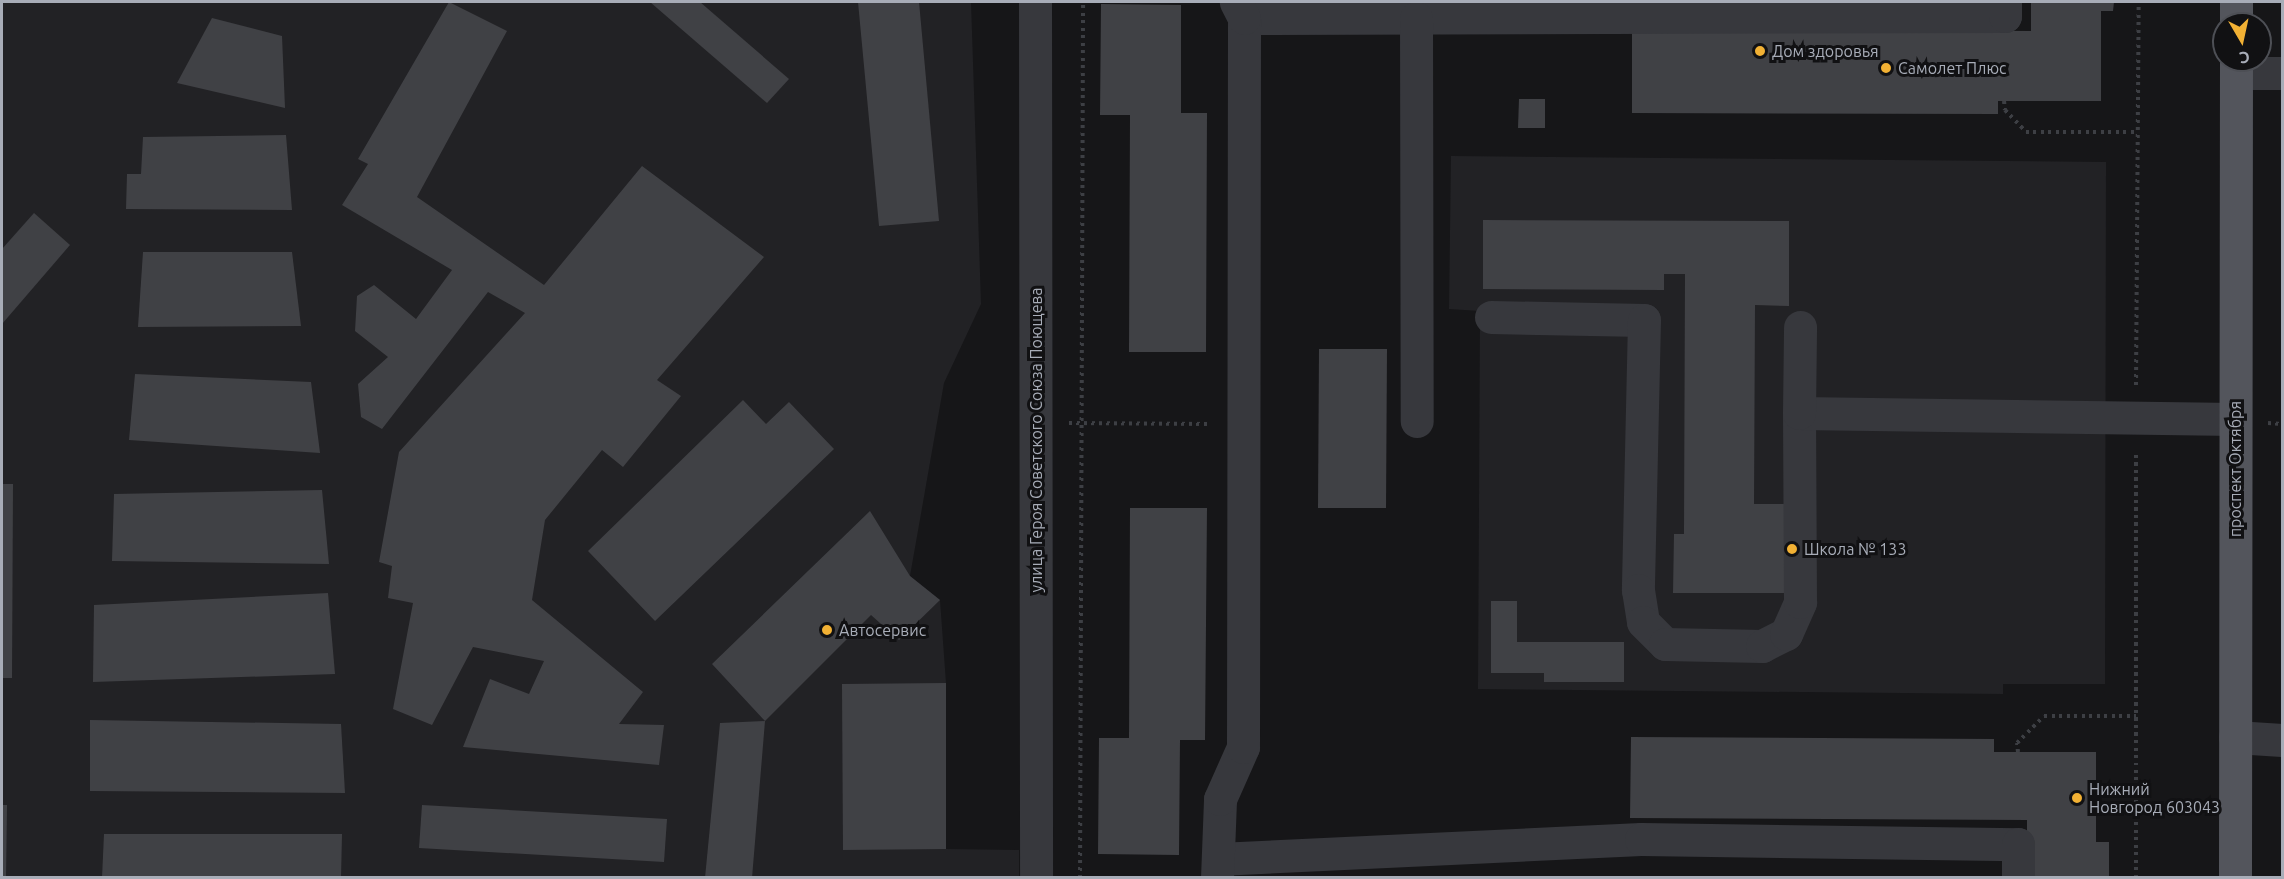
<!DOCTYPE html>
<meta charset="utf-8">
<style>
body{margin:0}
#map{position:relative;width:2284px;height:879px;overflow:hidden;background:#161618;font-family:Ubuntu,sans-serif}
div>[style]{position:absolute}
.built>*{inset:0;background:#222225}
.building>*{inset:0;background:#404145}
.path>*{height:4px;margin-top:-2px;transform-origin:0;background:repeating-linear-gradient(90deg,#3d3f44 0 3px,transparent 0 7.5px)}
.minor>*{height:33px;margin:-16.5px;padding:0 16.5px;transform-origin:16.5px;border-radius:16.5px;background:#37383d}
.major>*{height:33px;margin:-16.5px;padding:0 16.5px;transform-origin:16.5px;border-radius:16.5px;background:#53555c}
.dots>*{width:16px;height:16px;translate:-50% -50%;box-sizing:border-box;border:3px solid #111113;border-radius:50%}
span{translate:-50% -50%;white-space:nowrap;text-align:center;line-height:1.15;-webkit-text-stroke:6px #111113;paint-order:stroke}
.poi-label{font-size:16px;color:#a8adb8}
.left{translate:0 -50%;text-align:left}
.street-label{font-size:16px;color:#a8adb8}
.frame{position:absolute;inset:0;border:3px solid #a8adb8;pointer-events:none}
.north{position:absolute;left:2212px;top:12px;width:60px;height:60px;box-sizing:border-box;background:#111113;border:2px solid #4d4f55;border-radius:50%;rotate:171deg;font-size:16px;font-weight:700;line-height:24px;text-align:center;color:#a8adb8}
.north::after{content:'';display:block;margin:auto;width:21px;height:27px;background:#f2b134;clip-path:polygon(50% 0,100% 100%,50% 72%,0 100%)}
</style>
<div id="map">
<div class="built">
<div style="clip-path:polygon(2px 2px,971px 2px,981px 304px,944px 383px,910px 576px,940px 600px,946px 683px,946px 849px,1019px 850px,1019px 877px,2px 877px)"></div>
<div style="clip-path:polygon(1451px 156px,2106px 162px,2105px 684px,2003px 684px,2003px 694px,1478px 689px,1480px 311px,1449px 309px)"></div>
</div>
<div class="building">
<div style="clip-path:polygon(449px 2px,507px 31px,417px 197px,544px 285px,642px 166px,764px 257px,657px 380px,681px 396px,623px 467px,602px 450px,545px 520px,532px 600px,643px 692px,619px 724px,664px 725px,659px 765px,463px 747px,490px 679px,529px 694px,544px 661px,473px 647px,432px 725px,393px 709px,413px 603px,388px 598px,392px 566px,379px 562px,399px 452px,525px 313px,488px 292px,382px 429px,361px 417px,358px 384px,388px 357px,355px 331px,357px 296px,374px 285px,416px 319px,452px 270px,342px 205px,368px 164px,358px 159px)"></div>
<div style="clip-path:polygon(650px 2px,700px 2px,789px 79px,767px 103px)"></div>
<div style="clip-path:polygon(858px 2px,919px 2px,939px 221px,879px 226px)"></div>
<div style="clip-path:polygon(2031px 2px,2114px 2px,2113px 11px,2101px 11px,2101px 101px,1998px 101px,1998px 114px,1632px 113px,1632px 29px,2031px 31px)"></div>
<div style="clip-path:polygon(1101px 4px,1181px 5px,1181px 113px,1207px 113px,1206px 352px,1129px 352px,1130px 115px,1100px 115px)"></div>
<div style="clip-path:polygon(212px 18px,282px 36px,285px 108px,177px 83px)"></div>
<div style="clip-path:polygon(1519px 99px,1545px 99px,1545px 128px,1518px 128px)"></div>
<div style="clip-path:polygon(286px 135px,292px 210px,126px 209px,127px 174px,141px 174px,143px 137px)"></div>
<div style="clip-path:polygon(34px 213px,70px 245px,2px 324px,2px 249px)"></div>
<div style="clip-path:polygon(1483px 220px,1789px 221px,1789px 306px,1755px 305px,1754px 504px,1788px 504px,1788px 593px,1673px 593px,1674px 534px,1684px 534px,1685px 274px,1664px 274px,1664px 290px,1483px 289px)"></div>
<div style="clip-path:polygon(143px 252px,292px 252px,301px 326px,138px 327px)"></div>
<div style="clip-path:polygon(1319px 349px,1387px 349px,1386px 508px,1318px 508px)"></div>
<div style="clip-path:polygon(135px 374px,311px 382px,320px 453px,129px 440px)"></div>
<div style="clip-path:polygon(743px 400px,766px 424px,789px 402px,834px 449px,655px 621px,588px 551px)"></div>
<div style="clip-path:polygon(2px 484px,13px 484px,12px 678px,2px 678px)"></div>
<div style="clip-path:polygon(322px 490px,329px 564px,112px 561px,114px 494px)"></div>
<div style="clip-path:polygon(1130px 508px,1207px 508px,1205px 740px,1180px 740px,1179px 855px,1098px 854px,1099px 738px,1129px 738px)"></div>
<div style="clip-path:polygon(870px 511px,910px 576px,940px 600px,899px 640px,871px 615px,765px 721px,712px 664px)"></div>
<div style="clip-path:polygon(328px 593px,335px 674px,93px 682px,94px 605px)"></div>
<div style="clip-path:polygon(1491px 601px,1517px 601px,1517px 642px,1624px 642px,1624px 682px,1544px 682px,1544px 673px,1491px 673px)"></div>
<div style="clip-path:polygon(946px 683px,946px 849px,843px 850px,842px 684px)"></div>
<div style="clip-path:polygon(90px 720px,341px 724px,345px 793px,90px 791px)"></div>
<div style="clip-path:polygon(765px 721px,752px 878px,705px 878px,720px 723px)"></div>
<div style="clip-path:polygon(1631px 737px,1994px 739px,1994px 752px,2096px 752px,2096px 842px,2109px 842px,2109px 878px,2027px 878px,2027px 820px,1630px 818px)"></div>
<div style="clip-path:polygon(2px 805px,7px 805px,6px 878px,2px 878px)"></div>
<div style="clip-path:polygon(422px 805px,667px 819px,664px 862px,419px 848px)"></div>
<div style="clip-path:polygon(104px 834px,342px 834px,341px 878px,102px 878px)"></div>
</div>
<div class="path">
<div style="left:2004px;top:101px;width:9px;rotate:84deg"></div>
<div style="left:2005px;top:110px;width:30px;rotate:46deg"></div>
<div style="left:2026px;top:132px;width:112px"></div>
<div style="left:2136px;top:385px;width:383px;rotate:-89.6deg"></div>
<div style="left:1069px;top:423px;width:140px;rotate:0.4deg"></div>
<div style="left:2268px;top:423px;width:14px;rotate:4deg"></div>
<div style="left:2018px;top:752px;width:9px;rotate:-96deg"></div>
<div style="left:2017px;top:743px;width:38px;rotate:-45deg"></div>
<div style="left:2044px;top:716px;width:92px"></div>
<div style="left:1080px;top:878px;width:876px;rotate:-89.8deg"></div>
<div style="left:2136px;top:878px;width:426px;rotate:-90deg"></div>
</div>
<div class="minor">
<div style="left:1035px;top:2px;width:876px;rotate:89.93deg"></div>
<div style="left:1244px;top:18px;width:761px;rotate:-0.15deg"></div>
<div style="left:2005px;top:16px;width:14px;rotate:-90deg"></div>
<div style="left:1416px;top:18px;width:403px;rotate:89.9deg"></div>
<div style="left:2236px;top:73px;width:46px"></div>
<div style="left:1491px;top:317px;width:153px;rotate:1.1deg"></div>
<div style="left:1644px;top:320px;width:270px;rotate:91.3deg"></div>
<div style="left:1638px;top:590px;width:32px;rotate:81deg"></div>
<div style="left:1643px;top:622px;width:31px;rotate:45deg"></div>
<div style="left:1665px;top:644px;width:97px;rotate:1.2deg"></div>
<div style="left:1762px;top:646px;width:27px;rotate:-27deg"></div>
<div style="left:1786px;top:634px;width:35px;rotate:-66deg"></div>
<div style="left:1800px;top:602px;width:189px;rotate:-90.3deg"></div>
<div style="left:1799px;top:413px;width:436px;rotate:0.8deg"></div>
<div style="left:1799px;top:413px;width:86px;rotate:-89.3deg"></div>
<div style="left:2235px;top:737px;width:47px;rotate:3.7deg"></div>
<div style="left:1218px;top:859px;width:423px;rotate:-2.7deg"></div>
<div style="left:1641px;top:839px;width:377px;rotate:0.8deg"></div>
<div style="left:2018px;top:844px;width:34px;rotate:90deg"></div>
<div style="left:1217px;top:878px;width:79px;rotate:-87.8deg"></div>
<div style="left:1220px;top:799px;width:57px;rotate:-66.1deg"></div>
<div style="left:1243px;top:747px;width:729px;rotate:-89.92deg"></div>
<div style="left:1244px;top:18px;width:18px;rotate:-117deg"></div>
</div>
<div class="major">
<div style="left:2236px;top:24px;width:22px;rotate:-90deg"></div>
<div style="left:2235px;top:878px;width:818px;rotate:-89.93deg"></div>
</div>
<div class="dots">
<div style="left:1760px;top:51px;background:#f2b134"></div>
<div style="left:1886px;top:68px;background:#f2b134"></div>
<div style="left:1792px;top:549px;background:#f2b134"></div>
<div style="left:827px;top:630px;background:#f2b134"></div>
<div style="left:2077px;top:798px;background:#f2b134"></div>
</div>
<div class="poi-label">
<span class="left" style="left:1772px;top:51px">Дом здоровья</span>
<span class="left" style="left:1898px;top:68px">Самолет Плюс</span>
<span class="left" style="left:1804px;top:549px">Школа № 133</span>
<span class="left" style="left:839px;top:630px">Автосервис</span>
<span class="left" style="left:2089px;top:798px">Нижний<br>Новгород 603043</span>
</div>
<div class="street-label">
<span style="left:1036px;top:440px;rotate:-90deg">улица Героя Советского Союза Поющева</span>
<span style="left:2235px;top:469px;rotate:-90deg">проспект Октября</span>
</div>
<div class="frame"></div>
<div class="north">С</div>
</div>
